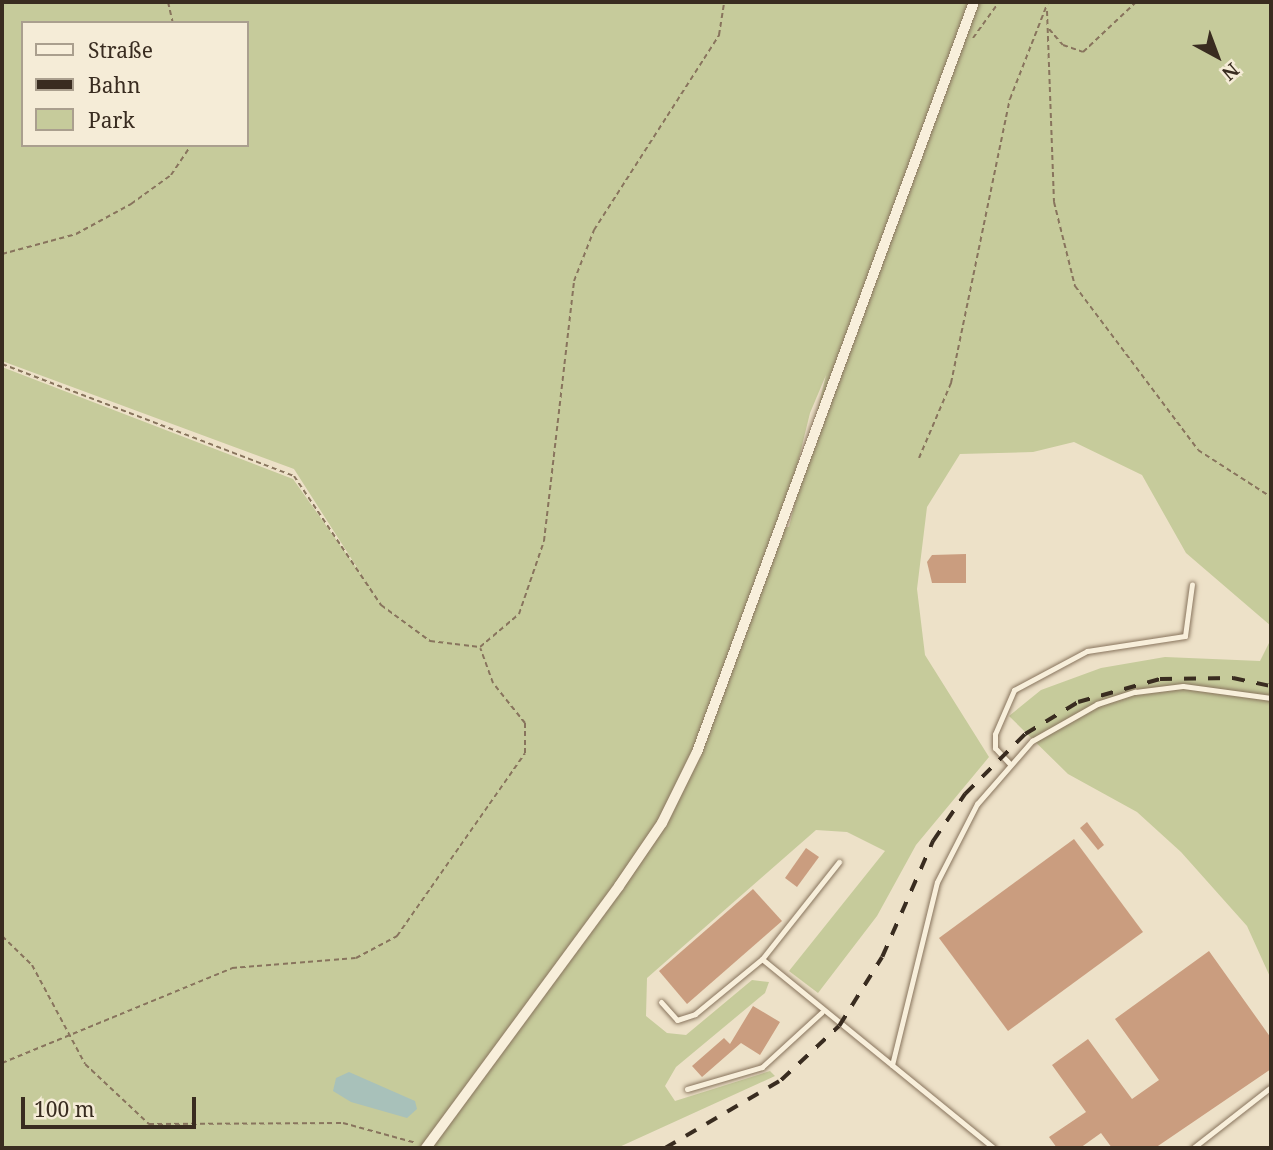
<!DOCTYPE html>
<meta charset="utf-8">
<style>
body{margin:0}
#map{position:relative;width:1273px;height:1150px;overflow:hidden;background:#ede1c8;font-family:"Noto Serif",serif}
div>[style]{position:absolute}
.green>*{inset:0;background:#c6cb9b}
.water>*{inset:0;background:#a8c1ba}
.building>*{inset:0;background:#ca9d7f}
.path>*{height:2px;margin-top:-1px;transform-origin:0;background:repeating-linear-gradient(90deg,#88745d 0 5px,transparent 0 8.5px)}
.roads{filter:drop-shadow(0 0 2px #88745d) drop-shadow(0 0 2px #88745d)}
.service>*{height:5px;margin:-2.5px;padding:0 2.5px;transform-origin:2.5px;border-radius:2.5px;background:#f8efdb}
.minor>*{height:10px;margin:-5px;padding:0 5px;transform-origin:5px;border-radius:5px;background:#f8efdb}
.rail>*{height:3.5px;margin-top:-1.75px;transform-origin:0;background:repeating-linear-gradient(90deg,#392c20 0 12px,transparent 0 24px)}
span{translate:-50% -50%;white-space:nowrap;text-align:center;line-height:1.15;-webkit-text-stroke:7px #f5ecd7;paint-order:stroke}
.frame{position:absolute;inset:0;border:4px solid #392c20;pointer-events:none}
.legend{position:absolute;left:21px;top:21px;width:228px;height:126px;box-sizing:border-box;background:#f5ecd7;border:2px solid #aa9f8e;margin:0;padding:9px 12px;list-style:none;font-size:21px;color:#392c20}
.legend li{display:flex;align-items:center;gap:14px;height:35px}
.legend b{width:35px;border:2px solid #aa9f8e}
.north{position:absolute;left:1182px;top:21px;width:70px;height:70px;-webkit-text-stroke:5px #f5ecd7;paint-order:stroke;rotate:139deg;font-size:19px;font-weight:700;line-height:28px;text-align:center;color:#392c20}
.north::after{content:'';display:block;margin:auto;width:24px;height:32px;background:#392c20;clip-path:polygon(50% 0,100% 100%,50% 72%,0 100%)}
.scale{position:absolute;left:21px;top:1097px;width:175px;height:32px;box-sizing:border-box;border:4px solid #392c20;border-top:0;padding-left:9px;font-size:21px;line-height:24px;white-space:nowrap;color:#392c20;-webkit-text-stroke:5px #f5ecd7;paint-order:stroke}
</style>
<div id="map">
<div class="green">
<div style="clip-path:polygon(evenodd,2px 2px,1271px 2px,1271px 626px,1186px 553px,1142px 475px,1074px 442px,1033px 452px,960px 454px,927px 507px,917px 589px,925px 655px,989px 757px,916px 845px,877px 916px,818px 993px,789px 971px,885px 851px,847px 832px,816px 830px,647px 978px,646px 1016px,667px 1033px,686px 1035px,752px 980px,769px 982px,765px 993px,676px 1067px,665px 1086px,675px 1101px,770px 1071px,775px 1076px,617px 1148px,2px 1148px,2px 367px,293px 479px,365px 580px,294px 469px,2px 361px,2px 2px,23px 23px,247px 23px,247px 145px,23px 145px,23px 23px,2px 2px,826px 375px,789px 527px,782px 527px,810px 413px,826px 375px)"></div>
<div style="clip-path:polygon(1271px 639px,1271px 979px,1247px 926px,1181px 852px,1137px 812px,1068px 774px,1009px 716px,1041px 690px,1101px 668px,1165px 657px,1260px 661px)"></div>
</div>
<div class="water">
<div style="clip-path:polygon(349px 1072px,415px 1101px,417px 1109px,407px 1118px,351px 1102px,333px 1091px,336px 1078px)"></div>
</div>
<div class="building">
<div style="clip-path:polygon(966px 554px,966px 583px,932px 583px,927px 562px,932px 555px)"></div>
<div style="clip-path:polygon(1087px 822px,1104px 845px,1098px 850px,1080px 828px)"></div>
<div style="clip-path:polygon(1074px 839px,1143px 932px,1008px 1031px,939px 938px)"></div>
<div style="clip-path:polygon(806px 848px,819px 857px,797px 887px,785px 878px)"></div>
<div style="clip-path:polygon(753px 889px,782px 921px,687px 1004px,659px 971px)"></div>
<div style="clip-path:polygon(1209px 951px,1271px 1038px,1271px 1069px,1155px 1148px,1112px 1148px,1101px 1133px,1080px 1148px,1057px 1148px,1049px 1137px,1086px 1112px,1052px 1065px,1088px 1039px,1132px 1099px,1159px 1080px,1115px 1019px)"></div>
<div style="clip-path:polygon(753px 1006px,780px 1022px,760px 1055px,741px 1043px,702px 1077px,692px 1066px,724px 1038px,730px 1044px)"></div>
</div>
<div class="path">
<div style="left:168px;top:2px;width:22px;rotate:77deg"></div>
<div style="left:1047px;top:11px;width:191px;rotate:87.9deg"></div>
<div style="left:1054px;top:202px;width:87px;rotate:76deg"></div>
<div style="left:1075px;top:286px;width:205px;rotate:53.1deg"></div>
<div style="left:1198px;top:450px;width:87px;rotate:32.8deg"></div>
<div style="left:1049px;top:29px;width:21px;rotate:49deg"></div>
<div style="left:1063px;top:45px;width:21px;rotate:19deg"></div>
<div style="left:1083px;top:52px;width:73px;rotate:-43.3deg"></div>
<div style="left:973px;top:38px;width:44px;rotate:-54.2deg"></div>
<div style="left:2px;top:254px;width:77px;rotate:-15.1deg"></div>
<div style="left:76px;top:234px;width:63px;rotate:-28.6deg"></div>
<div style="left:131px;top:204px;width:49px;rotate:-35.9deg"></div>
<div style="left:171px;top:175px;width:36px;rotate:-56deg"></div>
<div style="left:2px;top:364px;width:313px;rotate:21deg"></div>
<div style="left:294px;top:476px;width:156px;rotate:56deg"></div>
<div style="left:381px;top:605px;width:61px;rotate:36.3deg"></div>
<div style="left:430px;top:641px;width:50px;rotate:6.8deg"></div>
<div style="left:480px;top:647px;width:51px;rotate:-40.2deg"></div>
<div style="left:519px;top:614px;width:77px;rotate:-71.1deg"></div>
<div style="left:544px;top:541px;width:262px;rotate:-83.4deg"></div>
<div style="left:574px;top:281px;width:55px;rotate:-68.6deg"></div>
<div style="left:594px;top:230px;width:232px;rotate:-57.3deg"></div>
<div style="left:719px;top:35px;width:33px;rotate:-81deg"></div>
<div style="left:919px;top:458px;width:82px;rotate:-66.9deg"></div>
<div style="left:951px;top:383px;width:290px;rotate:-78.3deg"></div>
<div style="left:1010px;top:99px;width:104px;rotate:-68.6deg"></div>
<div style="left:2px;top:936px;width:42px;rotate:44deg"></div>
<div style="left:32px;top:965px;width:112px;rotate:61.8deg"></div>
<div style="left:85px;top:1064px;width:88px;rotate:43.2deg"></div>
<div style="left:149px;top:1124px;width:194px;rotate:-0.3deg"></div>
<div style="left:343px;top:1123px;width:76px;rotate:15.3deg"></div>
<div style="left:2px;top:1063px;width:249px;rotate:-22.4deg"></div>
<div style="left:232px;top:968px;width:124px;rotate:-4.6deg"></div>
<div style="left:356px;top:958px;width:47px;rotate:-28.2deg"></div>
<div style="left:397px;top:936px;width:223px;rotate:-55deg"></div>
<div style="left:525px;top:753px;width:30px;rotate:-90deg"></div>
<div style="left:525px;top:723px;width:51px;rotate:-128.7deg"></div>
<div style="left:493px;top:683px;width:37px;rotate:-110deg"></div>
</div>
<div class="roads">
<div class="service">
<div style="left:1010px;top:764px;width:22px;rotate:-133deg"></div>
<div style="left:995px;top:748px;width:14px;rotate:-90deg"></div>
<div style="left:995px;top:734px;width:48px;rotate:-66.6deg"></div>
<div style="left:1014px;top:690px;width:83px;rotate:-28.1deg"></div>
<div style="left:1087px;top:651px;width:99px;rotate:-8.7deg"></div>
<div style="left:1185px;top:636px;width:52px;rotate:-82.3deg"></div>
<div style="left:762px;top:959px;width:124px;rotate:-51.6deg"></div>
<div style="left:661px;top:1002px;width:24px;rotate:48deg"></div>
<div style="left:677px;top:1020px;width:19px;rotate:-18deg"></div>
<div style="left:695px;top:1014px;width:87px;rotate:-39.4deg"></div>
<div style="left:762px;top:959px;width:299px;rotate:39.2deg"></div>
<div style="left:892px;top:1065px;width:188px;rotate:-76.2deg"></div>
<div style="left:937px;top:882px;width:88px;rotate:-62.9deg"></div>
<div style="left:977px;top:804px;width:84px;rotate:-48.9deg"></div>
<div style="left:1032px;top:741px;width:75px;rotate:-29.6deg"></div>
<div style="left:1097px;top:704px;width:40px;rotate:-18deg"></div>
<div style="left:1135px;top:692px;width:48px;rotate:-7.1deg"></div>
<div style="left:1183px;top:686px;width:89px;rotate:7.8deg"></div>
<div style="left:687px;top:1089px;width:78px;rotate:-16.3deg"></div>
<div style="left:762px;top:1067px;width:81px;rotate:-42.5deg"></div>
<div style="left:1193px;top:1148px;width:99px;rotate:-38deg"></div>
</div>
<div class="minor">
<div style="left:426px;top:1148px;width:325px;rotate:-53.6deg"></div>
<div style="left:619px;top:886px;width:76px;rotate:-55.7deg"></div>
<div style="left:662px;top:823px;width:79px;rotate:-63.8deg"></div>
<div style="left:697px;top:752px;width:800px;rotate:-69.73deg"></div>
</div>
</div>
<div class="rail">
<div style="left:665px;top:1148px;width:134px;rotate:-30.4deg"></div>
<div style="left:781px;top:1080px;width:79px;rotate:-43deg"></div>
<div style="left:839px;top:1026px;width:81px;rotate:-58.1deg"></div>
<div style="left:882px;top:957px;width:127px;rotate:-66.3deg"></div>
<div style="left:933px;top:841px;width:57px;rotate:-55.8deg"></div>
<div style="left:965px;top:794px;width:85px;rotate:-45deg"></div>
<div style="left:1025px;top:734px;width:62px;rotate:-31.1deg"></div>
<div style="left:1078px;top:702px;width:85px;rotate:-15.7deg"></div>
<div style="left:1160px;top:679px;width:73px;rotate:-0.8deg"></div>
<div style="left:1233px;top:678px;width:39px;rotate:12deg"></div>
</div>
<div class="frame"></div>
<ul class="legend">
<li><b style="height:9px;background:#f8efdb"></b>Straße</li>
<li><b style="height:9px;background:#392c20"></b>Bahn</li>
<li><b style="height:19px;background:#c6cb9b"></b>Park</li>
</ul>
<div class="north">N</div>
<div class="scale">100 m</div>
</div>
